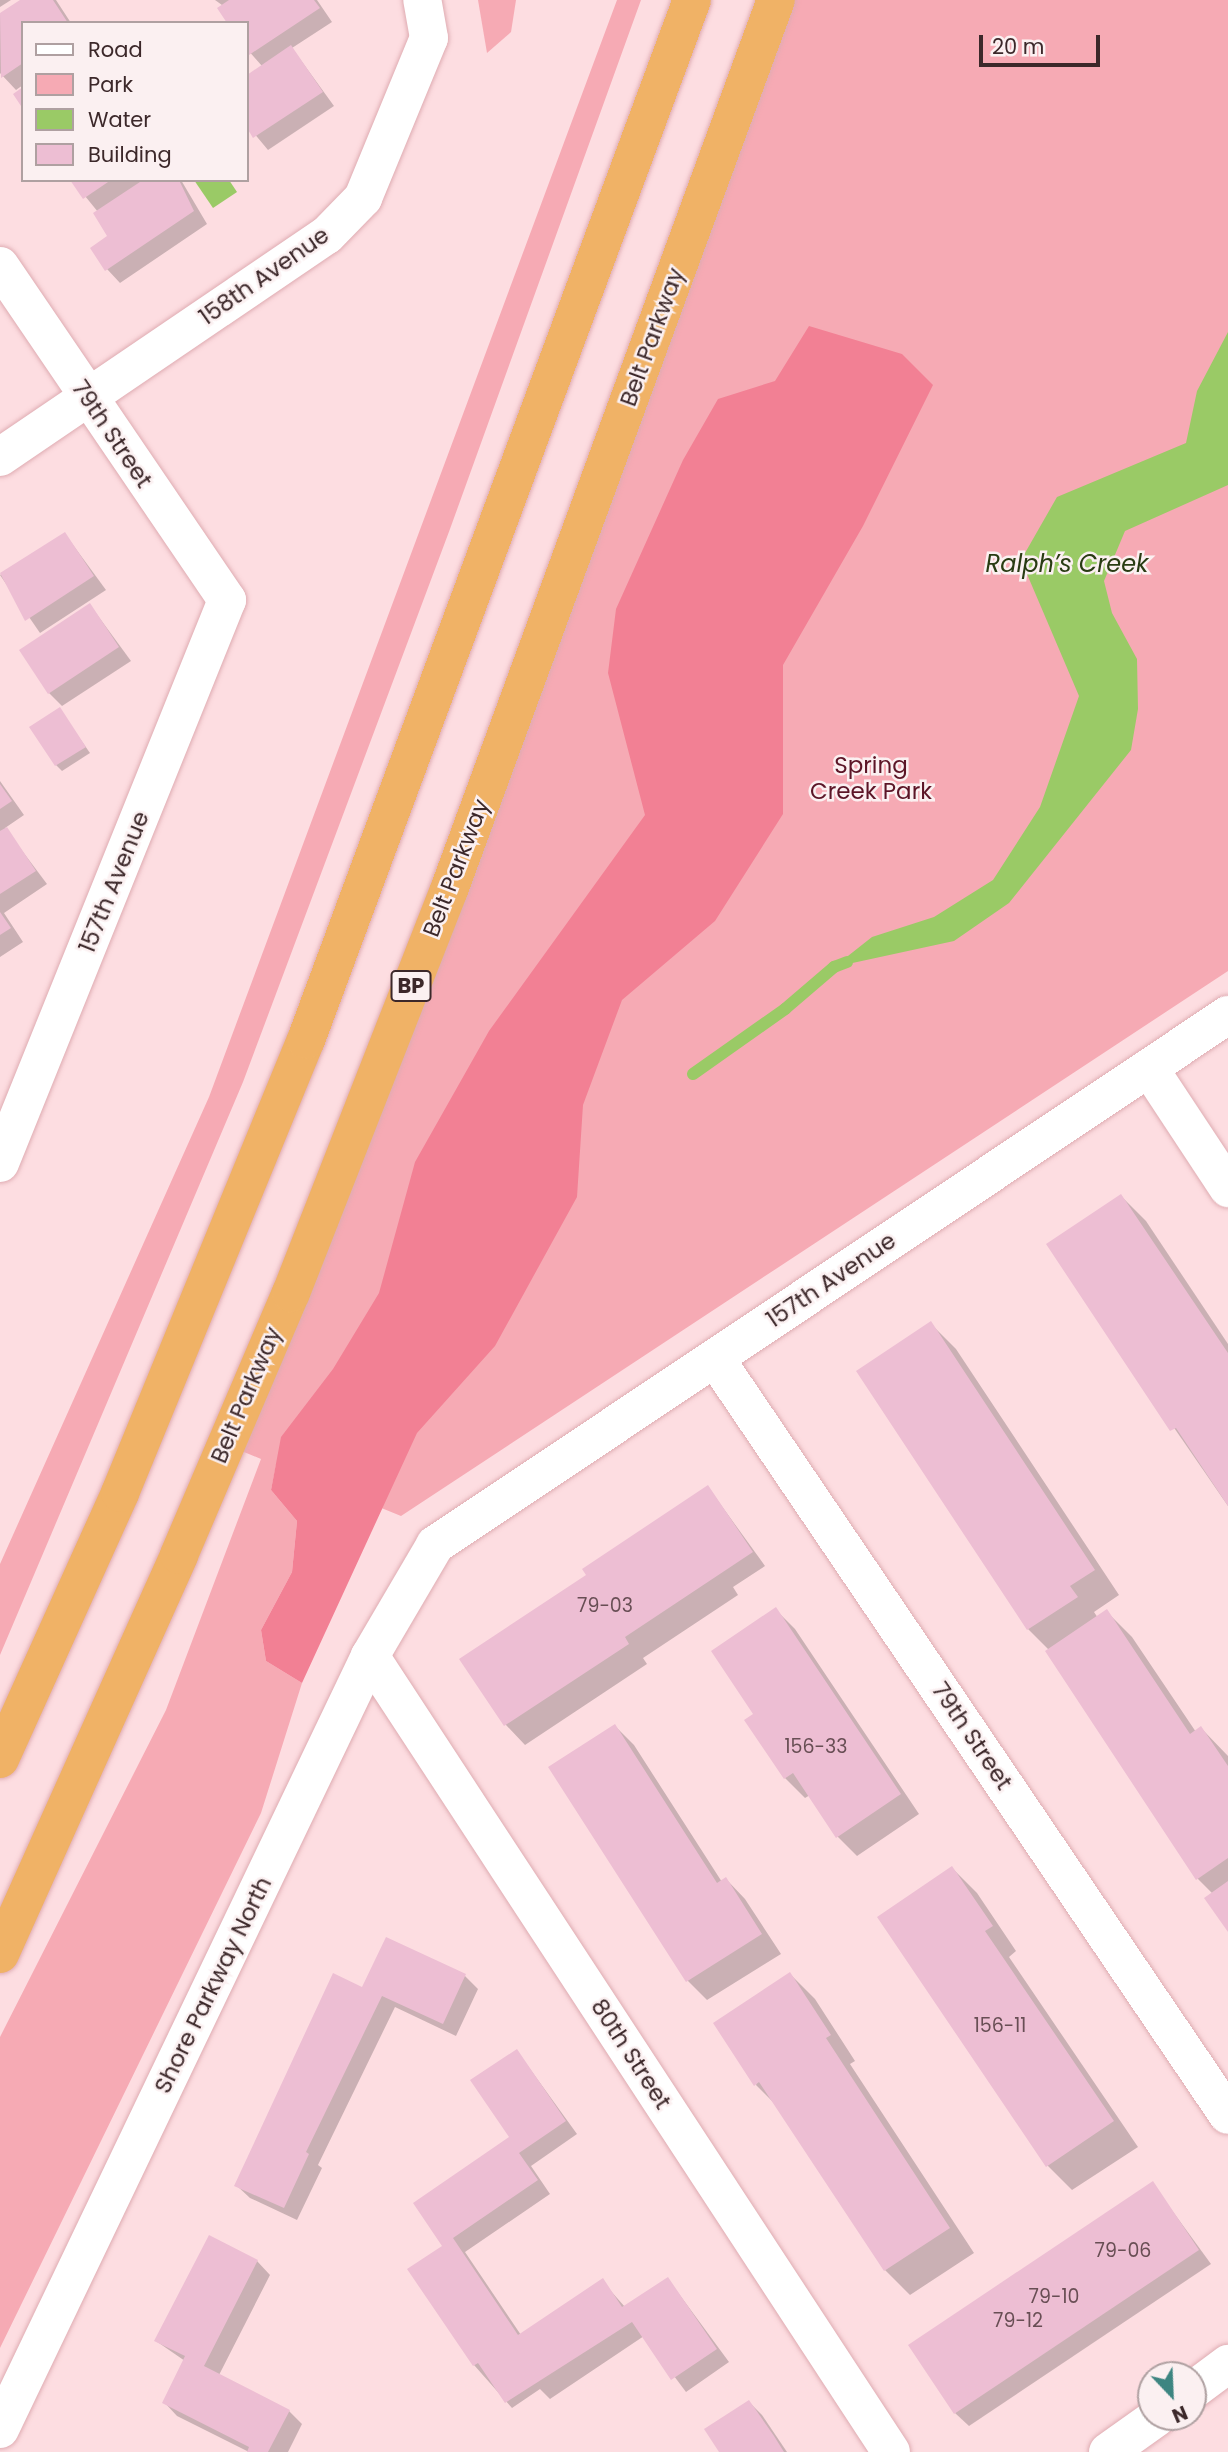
<!DOCTYPE html>
<meta charset="utf-8">
<style>
body{margin:0}
#map{position:relative;width:1228px;height:2452px;overflow:hidden;background:#fddde1;font-family:Poppins,sans-serif}
div>[style]{position:absolute}
.green>*{inset:0;background:#f6aab4}
.forest>*{inset:0;background:#f28094}
.water>*{inset:0;background:#9aca66}
.shadow>*{inset:0;background:#0003}
.stream>*{height:12px;margin:-6px;padding:0 6px;transform-origin:6px;border-radius:6px;background:#9aca66}
.building>*{inset:0;background:#edbed3}
.roads{filter:drop-shadow(0 0 2px #dfacb2) drop-shadow(0 0 2px #dfacb2)}
.minor>*{height:38px;margin:-19px;padding:0 19px;transform-origin:19px;border-radius:19px;background:#fff}
.highway>*{height:38px;margin:-19px;padding:0 19px;transform-origin:19px;border-radius:19px;background:#f0b266}
span{translate:-50% -50%;white-space:nowrap;text-align:center;line-height:1.15;-webkit-text-stroke:5px #fbf0f1;paint-order:stroke}
.number-label{font-size:19px;color:#684e54}
.number-label span{-webkit-text-stroke-width:0}
.shield-label span{padding:2px 5px;background:#fbf0f1;border:2px solid;border-radius:5px;-webkit-text-stroke-width:0}
.shield-label{font-size:21px;color:#3c282a;font-weight:700}
.street-label{font-size:23px;color:#3c282a}
.park-label{font-size:23px;color:#5c1527}
.water-label{font-size:24px;color:#293c13;font-style:italic}
.legend{position:absolute;left:21px;top:21px;width:228px;height:161px;box-sizing:border-box;background:#fbf0f1;border:2px solid #afa0a1;margin:0;padding:9px 12px;list-style:none;font-size:21px;color:#3c282a}
.legend li{display:flex;align-items:center;gap:14px;height:35px}
.legend b{width:35px;border:2px solid #afa0a1}
.north{position:absolute;left:1137px;top:2361px;width:70px;height:70px;box-sizing:border-box;background:#fbf0f1;border:2px solid #afa0a1;border-radius:50%;rotate:157deg;font-size:19px;font-weight:700;line-height:28px;text-align:center;color:#3c282a}
.north::after{content:'';display:block;margin:auto;width:24px;height:32px;background:#3d8581;clip-path:polygon(50% 0,100% 100%,50% 72%,0 100%)}
.scale{position:absolute;left:979px;top:35px;width:121px;height:32px;box-sizing:border-box;border:4px solid #3c282a;border-top:0;padding-left:9px;font-size:21px;line-height:24px;white-space:nowrap;color:#3c282a;-webkit-text-stroke:5px #fbf0f1;paint-order:stroke}
</style>
<div id="map">
<div class="green">
<div style="clip-path:polygon(478px 0,516px 0,511px 32px,487px 53px)"></div>
<div style="clip-path:polygon(617px 0,641px 0,450px 529px,243px 1082px,0 1655px,0 1564px,209px 1097px)"></div>
<div style="clip-path:polygon(776px 0,1228px 0,1228px 971px,401px 1516px,276px 1465px,271px 1490px,297px 1521px,292px 1572px,261px 1630px,266px 1661px,302px 1683px,261px 1813px,0 2348px,0 2037px,166px 1710px,261px 1459px,225px 1444px)"></div>
</div>
<div class="forest">
<div style="clip-path:polygon(809px 326px,902px 354px,933px 385px,863px 526px,783px 665px,783px 814px,715px 921px,622px 1000px,583px 1105px,577px 1197px,495px 1346px,417px 1433px,302px 1683px,266px 1661px,261px 1630px,292px 1572px,297px 1521px,271px 1490px,281px 1437px,333px 1369px,379px 1293px,415px 1162px,489px 1031px,645px 815px,608px 673px,616px 609px,683px 460px,718px 399px,775px 381px)"></div>
</div>
<div class="water">
<div style="clip-path:polygon(194px 180px,229px 180px,237px 192px,213px 208px)"></div>
<div style="clip-path:polygon(1228px 332px,1228px 485px,1125px 531px,1104px 581px,1112px 613px,1137px 659px,1138px 709px,1131px 750px,1009px 903px,954px 941px,834px 967px,872px 937px,934px 917px,993px 880px,1040px 807px,1079px 696px,1021px 560px,1057px 497px,1186px 443px,1197px 391px)"></div>
</div>
<div class="shadow">
<div style="clip-path:polygon(0 0,11px 0,0 7px)"></div>
<div style="clip-path:polygon(23px 0,56px 0,71px 23px,23px 23px,23px 85px,16px 90px,0 73px,0 15px)"></div>
<div style="clip-path:polygon(215px 0,317px 0,332px 22px,292px 48px,334px 106px,268px 150px,247px 125px,247px 77px,262px 66px,247px 49px,247px 23px)"></div>
<div style="clip-path:polygon(72px 180px,181px 180px,207px 224px,120px 283px,107px 269px,110px 237px,98px 212px)"></div>
<div style="clip-path:polygon(65px 534px,106px 590px,40px 633px,0 575px)"></div>
<div style="clip-path:polygon(90px 605px,131px 661px,62px 706px,49px 693px)"></div>
<div style="clip-path:polygon(59px 709px,90px 753px,62px 771px,56px 765px)"></div>
<div style="clip-path:polygon(0 781px,24px 815px,5px 828px,47px 884px,4px 913px,23px 942px,0 957px)"></div>
<div style="clip-path:polygon(1121px 1196px,1146px 1221px,1228px 1344px,1228px 1506px,1048px 1245px)"></div>
<div style="clip-path:polygon(931px 1324px,956px 1349px,1119px 1595px,1094px 1612px,1098px 1618px,1107px 1612px,1132px 1637px,1196px 1732px,1201px 1728px,1228px 1756px,1228px 1929px,1213px 1894px,1198px 1879px,1049px 1650px,1028px 1629px,859px 1371px)"></div>
<div style="clip-path:polygon(708px 1487px,765px 1566px,733px 1587px,738px 1595px,643px 1658px,647px 1664px,525px 1745px,506px 1725px,462px 1659px,588px 1576px)"></div>
<div style="clip-path:polygon(776px 1610px,795px 1629px,919px 1814px,857px 1856px,837px 1836px,810px 1795px,805px 1798px,785px 1778px,747px 1720px,756px 1714px)"></div>
<div style="clip-path:polygon(615px 1726px,634px 1745px,722px 1882px,726px 1879px,745px 1899px,781px 1954px,707px 2000px,688px 1981px)"></div>
<div style="clip-path:polygon(952px 1868px,977px 1893px,1016px 1951px,1009px 1957px,1138px 2147px,1072px 2190px,1047px 2165px)"></div>
<div style="clip-path:polygon(790px 1974px,815px 1999px,855px 2061px,850px 2064px,974px 2253px,910px 2295px,885px 2270px,778px 2107px,756px 2085px)"></div>
<div style="clip-path:polygon(465px 1976px,478px 1989px,456px 2036px,395px 2007px,318px 2165px,322px 2168px,297px 2220px,250px 2198px,236px 2185px,363px 1989px)"></div>
<div style="clip-path:polygon(517px 2051px,577px 2134px,531px 2166px,550px 2194px,465px 2252px,521px 2335px,602px 2281px,625px 2307px,668px 2279px,729px 2362px,686px 2392px,644px 2336px,550px 2399px,540px 2389px,512px 2408px,474px 2365px,444px 2246px,511px 2138px)"></div>
<div style="clip-path:polygon(1152px 2183px,1211px 2264px,969px 2426px,955px 2413px)"></div>
<div style="clip-path:polygon(257px 2261px,270px 2275px,219px 2375px,289px 2411px,302px 2424px,288px 2452px,249px 2452px,177px 2416px,164px 2402px,185px 2361px,156px 2341px)"></div>
<div style="clip-path:polygon(749px 2402px,762px 2415px,787px 2452px,721px 2452px)"></div>
</div>
<div class="stream">
<div style="left:693px;top:1074px;width:113px;rotate:-35.2deg"></div>
<div style="left:785px;top:1009px;width:65px;rotate:-40.6deg"></div>
<div style="left:834px;top:967px;width:14px;rotate:-21deg"></div>
</div>
<div class="building">
<div style="clip-path:polygon(20px 0,53px 0,68px 23px,23px 23px,23px 63px,1px 78px,0 13px)"></div>
<div style="clip-path:polygon(229px 0,314px 0,320px 8px,249px 55px,247px 23px,227px 23px,217px 8px)"></div>
<div style="clip-path:polygon(291px 45px,323px 92px,253px 138px,247px 128px,247px 75px)"></div>
<div style="clip-path:polygon(23px 87px,23px 109px,13px 94px)"></div>
<div style="clip-path:polygon(70px 180px,111px 180px,83px 199px)"></div>
<div style="clip-path:polygon(143px 180px,179px 180px,194px 211px,105px 271px,90px 248px,107px 236px,93px 213px)"></div>
<div style="clip-path:polygon(65px 532px,94px 576px,25px 621px,0 573px)"></div>
<div style="clip-path:polygon(90px 603px,119px 647px,48px 694px,19px 650px)"></div>
<div style="clip-path:polygon(60px 707px,86px 747px,55px 766px,29px 727px)"></div>
<div style="clip-path:polygon(0 784px,12px 801px,0 809px)"></div>
<div style="clip-path:polygon(7px 827px,36px 871px,0 894px,0 831px)"></div>
<div style="clip-path:polygon(0 912px,11px 928px,0 935px)"></div>
<div style="clip-path:polygon(1121px 1194px,1228px 1353px,1228px 1506px,1176px 1428px,1170px 1431px,1046px 1244px)"></div>
<div style="clip-path:polygon(931px 1321px,1095px 1570px,1070px 1586px,1078px 1597px,1027px 1630px,856px 1371px)"></div>
<div style="clip-path:polygon(708px 1485px,753px 1552px,625px 1637px,629px 1644px,504px 1726px,459px 1659px,586px 1575px,582px 1569px)"></div>
<div style="clip-path:polygon(776px 1607px,901px 1794px,836px 1838px,793px 1773px,784px 1779px,744px 1720px,753px 1714px,711px 1651px)"></div>
<div style="clip-path:polygon(1107px 1609px,1190px 1734px,1201px 1726px,1228px 1766px,1228px 1858px,1196px 1880px,1045px 1651px)"></div>
<div style="clip-path:polygon(615px 1724px,717px 1883px,726px 1877px,762px 1934px,686px 1982px,548px 1767px)"></div>
<div style="clip-path:polygon(952px 1866px,993px 1926px,985px 1931px,1114px 2121px,1046px 2167px,877px 1917px)"></div>
<div style="clip-path:polygon(1228px 1881px,1228px 1932px,1204px 1898px)"></div>
<div style="clip-path:polygon(386px 1937px,466px 1974px,443px 2024px,382px 1996px,306px 2152px,309px 2154px,284px 2208px,234px 2186px,333px 1973px,362px 1987px)"></div>
<div style="clip-path:polygon(790px 1972px,831px 2035px,826px 2038px,950px 2228px,884px 2271px,759px 2082px,754px 2086px,713px 2023px)"></div>
<div style="clip-path:polygon(517px 2049px,566px 2121px,519px 2153px,538px 2180px,453px 2238px,518px 2335px,603px 2278px,622px 2307px,668px 2277px,717px 2349px,671px 2380px,632px 2322px,505px 2403px,478px 2363px,473px 2366px,407px 2269px,442px 2246px,413px 2203px,509px 2137px,470px 2080px)"></div>
<div style="clip-path:polygon(1153px 2181px,1199px 2250px,954px 2414px,908px 2345px)"></div>
<div style="clip-path:polygon(209px 2235px,258px 2260px,204px 2366px,290px 2410px,268px 2452px,247px 2452px,249px 2447px,162px 2403px,185px 2356px,154px 2341px)"></div>
<div style="clip-path:polygon(749px 2400px,774px 2436px,784px 2452px,719px 2452px,704px 2429px)"></div>
</div>
<div class="roads">
<div class="minor">
<div style="left:0;top:266px;width:404px;rotate:55.8deg"></div>
<div style="left:227px;top:600px;width:607px;rotate:111.96deg"></div>
<div style="left:0;top:457px;width:395px;rotate:-34.2deg"></div>
<div style="left:327px;top:235px;width:52px;rotate:-45.8deg"></div>
<div style="left:363px;top:198px;width:173px;rotate:-67.6deg"></div>
<div style="left:429px;top:38px;width:39px;rotate:-100deg"></div>
<div style="left:1149px;top:1068px;width:144px;rotate:56.6deg"></div>
<div style="left:715px;top:1358px;width:914px;rotate:55.88deg"></div>
<div style="left:370px;top:1656px;width:951px;rotate:56.79deg"></div>
<div style="left:1193px;top:2390px;width:44px;rotate:-36.6deg"></div>
<div style="left:0;top:2429px;width:857px;rotate:-64.42deg"></div>
<div style="left:370px;top:1656px;width:129px;rotate:-59.6deg"></div>
<div style="left:435px;top:1545px;width:954px;rotate:-33.76deg"></div>
<div style="left:1108px;top:2452px;width:60px;rotate:-35.5deg"></div>
</div>
<div class="highway">
<div style="left:0;top:1759px;width:292px;rotate:-65.7deg"></div>
<div style="left:120px;top:1493px;width:490px;rotate:-67.7deg"></div>
<div style="left:306px;top:1040px;width:1109px;rotate:-69.64deg"></div>
<div style="left:0;top:1954px;width:437px;rotate:-65.8deg"></div>
<div style="left:179px;top:1555px;width:285px;rotate:-66.9deg"></div>
<div style="left:291px;top:1293px;width:433px;rotate:-68.6deg"></div>
<div style="left:449px;top:890px;width:948px;rotate:-69.83deg"></div>
</div>
</div>
<div class="number-label">
<span style="left:605px;top:1606px">79-03</span>
<span style="left:816px;top:1747px">156-33</span>
<span style="left:1000px;top:2026px">156-11</span>
<span style="left:1123px;top:2251px">79-06</span>
<span style="left:1054px;top:2297px">79-10</span>
<span style="left:1018px;top:2321px">79-12</span>
</div>
<div class="shield-label">
<span style="left:411px;top:986px">BP</span>
</div>
<div class="street-label">
<span style="left:264px;top:276px;rotate:-35deg">158th Avenue</span>
<span style="left:652px;top:337px;rotate:-70deg">Belt Parkway</span>
<span style="left:112px;top:434px;rotate:56deg">79th Street</span>
<span style="left:456px;top:868px;rotate:-69deg">Belt Parkway</span>
<span style="left:114px;top:882px;rotate:-68deg">157th Avenue</span>
<span style="left:831px;top:1280px;rotate:-34deg">157th Avenue</span>
<span style="left:246px;top:1395px;rotate:-67deg">Belt Parkway</span>
<span style="left:972px;top:1736px;rotate:56deg">79th Street</span>
<span style="left:213px;top:1985px;rotate:-64deg">Shore Parkway North</span>
<span style="left:631px;top:2054px;rotate:57deg">80th Street</span>
</div>
<div class="park-label">
<span style="left:871px;top:778px">Spring<br>Creek Park</span>
</div>
<div class="water-label">
<span style="left:1067px;top:564px">Ralph’s Creek</span>
</div>
<ul class="legend">
<li><b style="height:9px;background:#fff"></b>Road</li>
<li><b style="height:19px;background:#f6aab4"></b>Park</li>
<li><b style="height:19px;background:#9aca66"></b>Water</li>
<li><b style="height:19px;background:#edbed3"></b>Building</li>
</ul>
<div class="north">N</div>
<div class="scale">20 m</div>
</div>
